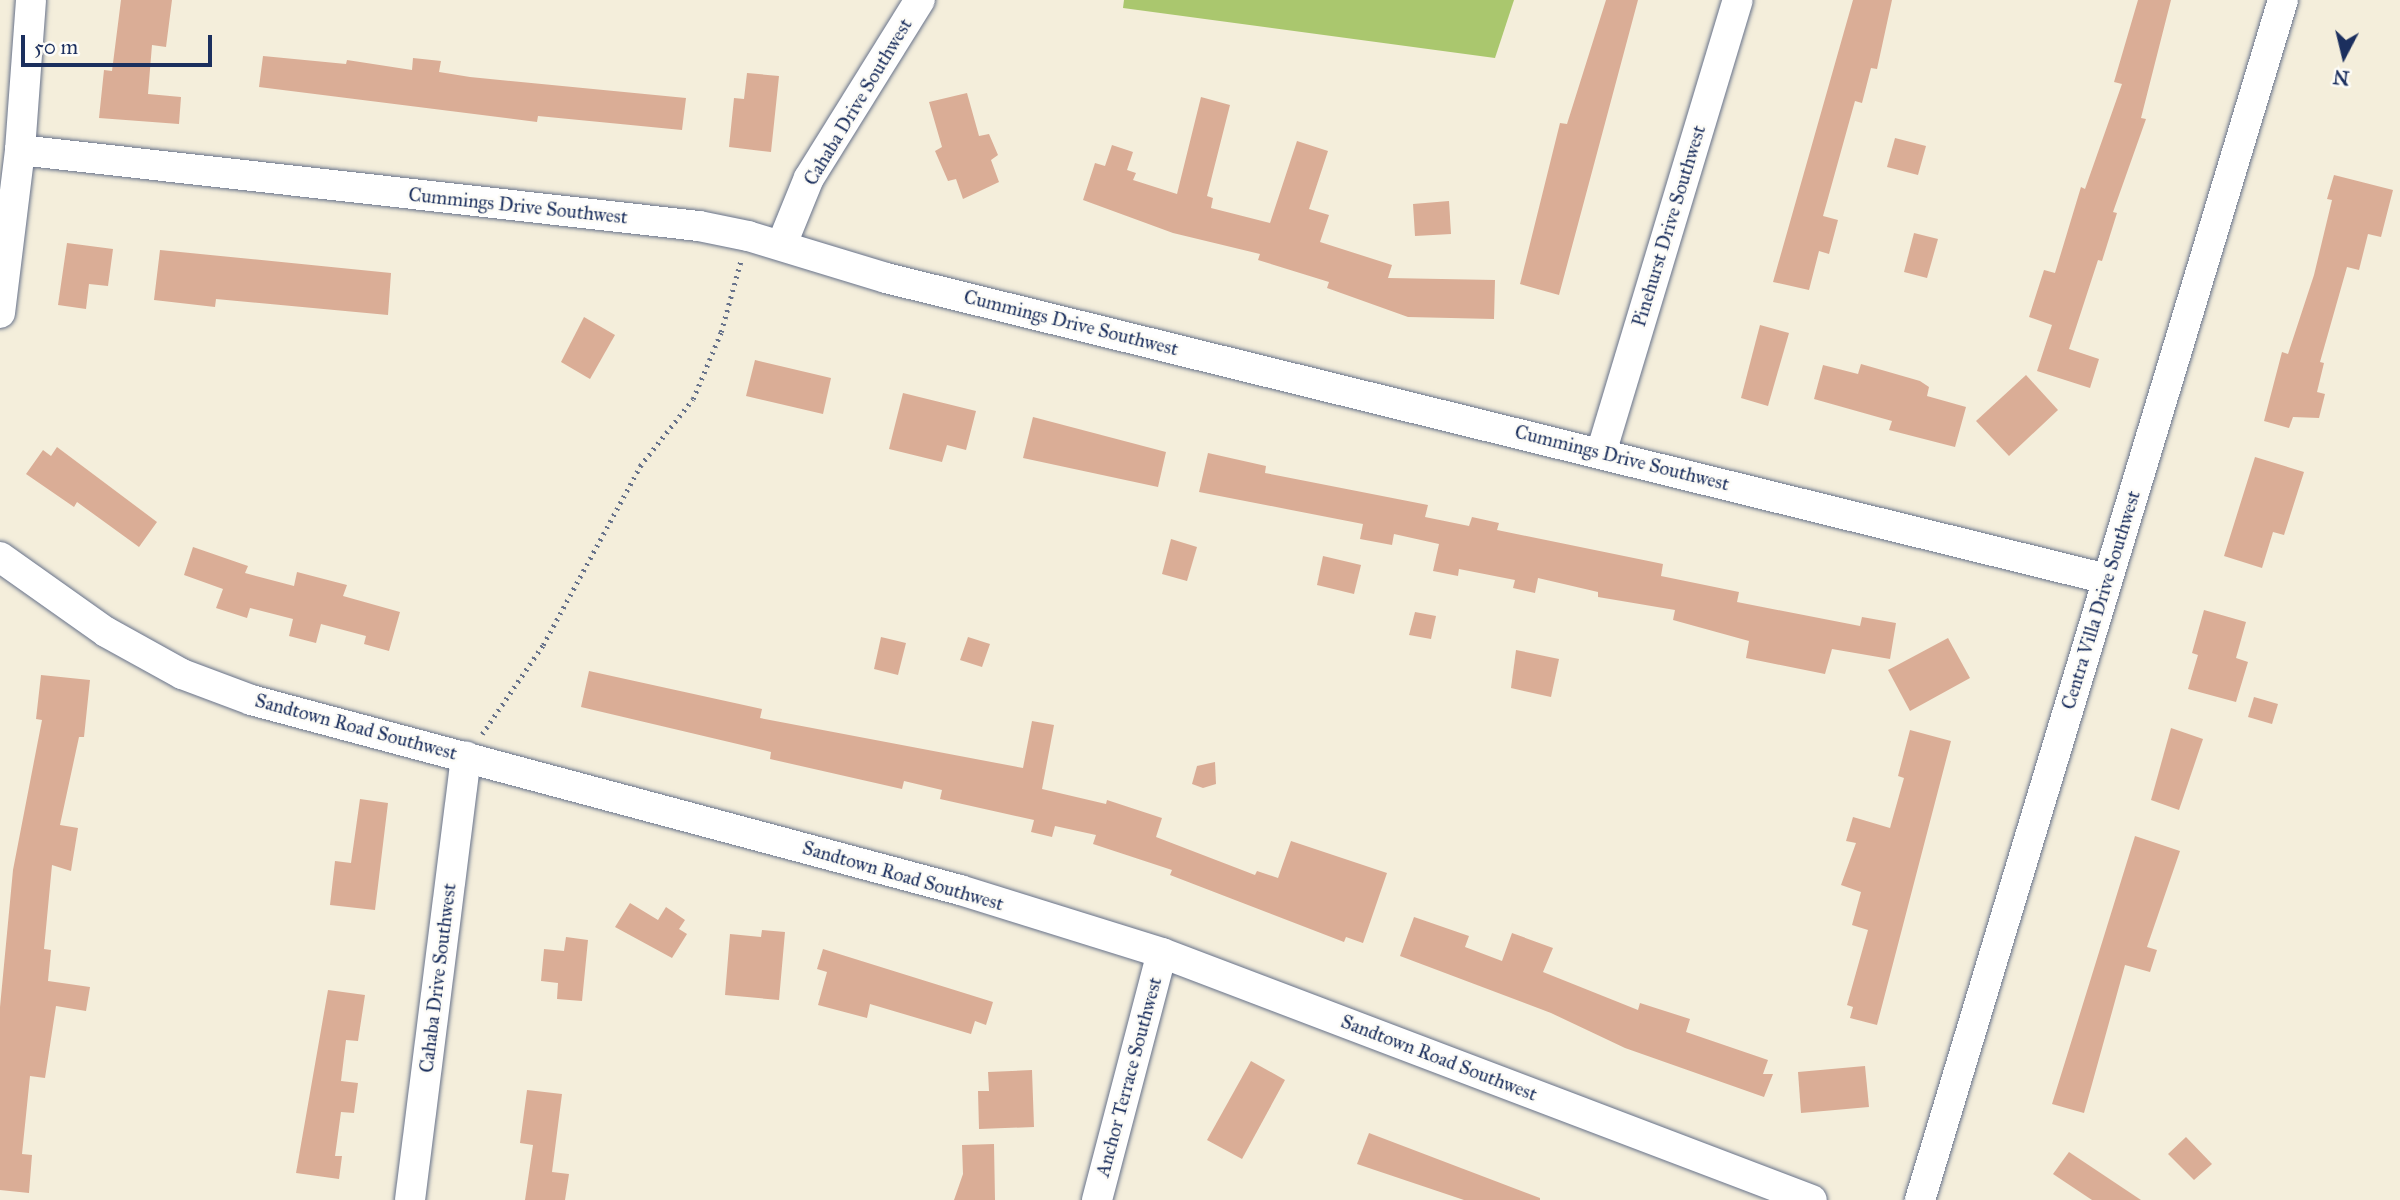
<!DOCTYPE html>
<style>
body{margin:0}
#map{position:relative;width:2400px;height:1200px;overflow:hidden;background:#f4eedb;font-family:"IM FELL Great Primer",serif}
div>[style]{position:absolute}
.green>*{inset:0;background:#aac76e}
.building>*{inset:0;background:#daad96}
.path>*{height:4.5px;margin-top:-2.25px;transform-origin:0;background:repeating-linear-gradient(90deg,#67728a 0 2px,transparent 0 7px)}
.roads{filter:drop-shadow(0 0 2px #67728a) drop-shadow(0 0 2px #67728a)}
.minor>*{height:30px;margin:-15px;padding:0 15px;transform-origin:15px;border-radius:15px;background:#fff}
span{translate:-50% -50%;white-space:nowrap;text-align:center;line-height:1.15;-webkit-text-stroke:5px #fdfcf7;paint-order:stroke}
.street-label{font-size:19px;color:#1b2f5e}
.north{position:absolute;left:2309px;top:21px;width:70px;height:70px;-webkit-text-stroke:5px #fdfcf7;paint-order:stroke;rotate:187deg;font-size:19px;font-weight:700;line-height:28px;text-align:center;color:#1b2f5e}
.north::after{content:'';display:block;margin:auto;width:24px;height:32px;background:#1b2f5e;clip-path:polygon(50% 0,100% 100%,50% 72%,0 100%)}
.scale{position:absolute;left:21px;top:35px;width:191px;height:32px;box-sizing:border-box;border:4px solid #1b2f5e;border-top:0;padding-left:9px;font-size:21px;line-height:24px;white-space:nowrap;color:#1b2f5e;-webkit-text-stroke:5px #fdfcf7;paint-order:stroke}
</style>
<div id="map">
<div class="green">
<div style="clip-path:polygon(1124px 0,1514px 0,1495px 58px,1123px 8px)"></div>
</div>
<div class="building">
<div style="clip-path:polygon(121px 0,172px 0,166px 47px,152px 45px,148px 94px,181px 97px,179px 124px,99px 118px,104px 70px,112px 71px)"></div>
<div style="clip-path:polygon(1606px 0,1638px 0,1559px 295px,1520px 284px,1560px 123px,1567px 124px)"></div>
<div style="clip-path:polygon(1853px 0,1892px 0,1877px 69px,1871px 68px,1862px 103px,1855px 101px,1823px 216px,1838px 220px,1829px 254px,1819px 251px,1809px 290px,1773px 282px)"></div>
<div style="clip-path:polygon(2138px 0,2171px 0,2141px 118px,2146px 119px,2113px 212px,2117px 213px,2102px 261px,2098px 260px,2069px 349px,2099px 359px,2090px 388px,2037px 371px,2052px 325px,2029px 317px,2044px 270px,2055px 273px,2081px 187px,2085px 189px,2122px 84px,2114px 82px)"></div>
<div style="clip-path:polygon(263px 56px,346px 64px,347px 60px,412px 70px,413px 58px,441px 61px,439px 72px,470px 77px,686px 98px,682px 130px,538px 116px,537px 122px,259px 87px)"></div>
<div style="clip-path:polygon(747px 73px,779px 76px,771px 152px,729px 147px,734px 98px,744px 99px)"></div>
<div style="clip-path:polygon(967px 93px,979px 136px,989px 134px,998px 155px,991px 160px,999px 182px,963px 199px,956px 179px,948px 181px,935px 151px,942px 147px,929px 102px)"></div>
<div style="clip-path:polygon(1201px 97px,1230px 105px,1207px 196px,1213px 198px,1211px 208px,1270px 223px,1297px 141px,1328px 151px,1309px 209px,1329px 215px,1320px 242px,1392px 265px,1388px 278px,1495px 280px,1494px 319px,1408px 317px,1327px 288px,1329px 282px,1258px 260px,1260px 254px,1173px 233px,1083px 200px,1095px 163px,1105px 166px,1112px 145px,1133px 152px,1127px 170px,1136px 173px,1133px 180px,1177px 194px)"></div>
<div style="clip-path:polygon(1895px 138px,1926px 146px,1918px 175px,1887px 167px)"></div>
<div style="clip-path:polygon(2334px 175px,2393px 190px,2381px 237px,2368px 234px,2359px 270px,2347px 267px,2320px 362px,2324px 363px,2317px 392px,2325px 394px,2319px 418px,2293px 417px,2289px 428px,2264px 421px,2282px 352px,2288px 354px,2314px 275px,2332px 200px,2327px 199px)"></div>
<div style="clip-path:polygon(1449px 201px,1451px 234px,1415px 236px,1413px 204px)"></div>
<div style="clip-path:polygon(1914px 233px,1938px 239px,1927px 278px,1904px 272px)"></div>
<div style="clip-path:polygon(67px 243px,113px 249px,108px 286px,89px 284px,86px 309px,58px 305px)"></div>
<div style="clip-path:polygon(160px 250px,391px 273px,388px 315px,216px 299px,215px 307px,154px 300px)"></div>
<div style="clip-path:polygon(584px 317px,615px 335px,590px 379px,561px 362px)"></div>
<div style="clip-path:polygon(1760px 325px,1789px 333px,1768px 406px,1741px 398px)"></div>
<div style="clip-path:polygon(755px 360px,831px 378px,823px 414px,746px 396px)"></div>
<div style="clip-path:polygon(1861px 364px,1920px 381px,1929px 387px,1927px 396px,1966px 407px,1955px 447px,1889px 430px,1892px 421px,1814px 399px,1823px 365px,1858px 374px)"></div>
<div style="clip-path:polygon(2026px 375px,2058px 410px,2009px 456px,1976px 421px)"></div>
<div style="clip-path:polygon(903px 393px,976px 411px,966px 450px,947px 445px,942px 462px,889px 449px)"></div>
<div style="clip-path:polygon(1033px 417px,1166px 452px,1158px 487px,1023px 458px)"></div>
<div style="clip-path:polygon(57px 447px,157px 522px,139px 547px,77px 502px,74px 507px,26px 474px,43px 450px,51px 456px)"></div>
<div style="clip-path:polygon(1208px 453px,1266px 466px,1265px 473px,1428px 505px,1425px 517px,1469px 526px,1472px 517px,1499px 523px,1497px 530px,1663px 564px,1661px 576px,1739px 592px,1737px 602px,1860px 626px,1862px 617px,1896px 623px,1890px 659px,1832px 649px,1825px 674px,1746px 658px,1749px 641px,1673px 620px,1675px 610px,1598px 597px,1598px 592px,1538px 578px,1535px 593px,1513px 588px,1515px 580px,1459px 569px,1458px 576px,1433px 571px,1439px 544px,1394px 534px,1392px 545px,1360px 539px,1363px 524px,1199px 492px)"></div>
<div style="clip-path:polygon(2255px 457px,2304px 472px,2284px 535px,2273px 532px,2262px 568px,2224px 556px)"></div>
<div style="clip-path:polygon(1171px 539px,1197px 547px,1187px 581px,1162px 574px)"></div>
<div style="clip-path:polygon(193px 547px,248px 566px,245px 573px,294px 586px,297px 572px,347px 585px,343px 596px,400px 612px,389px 651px,364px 644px,366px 636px,321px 624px,316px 643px,289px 636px,293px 619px,250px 608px,247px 618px,216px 608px,223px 589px,184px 575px)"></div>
<div style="clip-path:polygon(1323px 556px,1361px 565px,1354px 594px,1317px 585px)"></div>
<div style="clip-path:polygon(2204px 610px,2246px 622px,2236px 658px,2248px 662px,2236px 702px,2188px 689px,2198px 655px,2192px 653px)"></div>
<div style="clip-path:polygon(1415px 612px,1436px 616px,1431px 639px,1409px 635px)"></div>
<div style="clip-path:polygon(881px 637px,906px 643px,898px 675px,874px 669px)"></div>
<div style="clip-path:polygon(968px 637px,990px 644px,982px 667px,960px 660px)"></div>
<div style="clip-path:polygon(1948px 638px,1970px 678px,1910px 711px,1888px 670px)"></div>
<div style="clip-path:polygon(1516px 650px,1559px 659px,1551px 697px,1511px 688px)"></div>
<div style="clip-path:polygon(589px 671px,762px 709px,760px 718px,1023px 768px,1032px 721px,1054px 725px,1042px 789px,1106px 804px,1107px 800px,1162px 818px,1156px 837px,1255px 875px,1257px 871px,1278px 878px,1291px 841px,1387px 873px,1363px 943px,1346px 937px,1344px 942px,1170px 875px,1172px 870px,1093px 844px,1096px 835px,1055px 826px,1052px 837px,1031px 832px,1034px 820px,940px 799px,942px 790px,904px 781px,902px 789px,770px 759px,771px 752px,581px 707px)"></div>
<div style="clip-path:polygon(41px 675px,90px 680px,84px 737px,79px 737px,60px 825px,78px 828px,71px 871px,52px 865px,44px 949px,51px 950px,48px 981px,90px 987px,86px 1011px,56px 1006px,45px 1078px,30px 1076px,22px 1154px,32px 1155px,29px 1193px,0 1190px,0 1007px,13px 870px,42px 720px,36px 719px)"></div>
<div style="clip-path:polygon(2254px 697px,2278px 704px,2272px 724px,2248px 717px)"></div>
<div style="clip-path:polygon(2171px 728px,2203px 739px,2179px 810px,2151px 800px)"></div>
<div style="clip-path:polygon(1910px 730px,1951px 741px,1877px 1025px,1850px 1018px,1853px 1007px,1847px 1005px,1868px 930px,1852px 925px,1861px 892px,1841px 885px,1856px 843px,1846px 841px,1853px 817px,1890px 828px,1904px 778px,1898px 776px)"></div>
<div style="clip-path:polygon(1215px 762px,1216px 784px,1203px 788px,1192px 784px,1197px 766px)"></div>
<div style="clip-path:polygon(360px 799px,388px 803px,375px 910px,330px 905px,335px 861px,351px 863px)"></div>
<div style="clip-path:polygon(2135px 836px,2180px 851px,2147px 947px,2157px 950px,2150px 972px,2125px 965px,2084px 1113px,2052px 1104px)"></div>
<div style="clip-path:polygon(630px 903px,658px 920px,666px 907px,685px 920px,679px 929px,687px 934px,672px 958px,615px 927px)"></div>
<div style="clip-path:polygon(1414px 917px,1469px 936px,1465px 947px,1502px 961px,1512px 933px,1553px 948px,1543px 972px,1638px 1010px,1640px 1003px,1690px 1019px,1686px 1032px,1768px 1060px,1763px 1074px,1773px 1074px,1764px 1097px,1625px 1048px,1551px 1013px,1400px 956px)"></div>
<div style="clip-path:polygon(762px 930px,785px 932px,779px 1000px,725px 995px,730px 934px,761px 937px)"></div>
<div style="clip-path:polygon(566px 937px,588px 940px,582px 1001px,557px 999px,558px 983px,541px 981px,544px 949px,564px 951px)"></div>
<div style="clip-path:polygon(823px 949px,993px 1002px,986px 1025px,975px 1021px,971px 1034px,870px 1004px,867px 1018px,818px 1005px,827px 972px,817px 969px)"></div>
<div style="clip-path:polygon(328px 990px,365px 995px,358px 1041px,346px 1040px,341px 1081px,358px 1083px,354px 1113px,341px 1112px,335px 1156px,342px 1156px,339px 1179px,296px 1173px)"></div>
<div style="clip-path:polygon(1251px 1061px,1285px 1080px,1242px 1159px,1207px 1140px)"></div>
<div style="clip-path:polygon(1865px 1066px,1869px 1107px,1801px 1113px,1798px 1072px)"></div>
<div style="clip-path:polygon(1032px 1070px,1034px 1127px,979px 1129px,978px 1091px,989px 1091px,988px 1072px)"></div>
<div style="clip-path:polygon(527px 1090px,562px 1094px,552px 1172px,569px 1174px,565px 1200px,525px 1200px,533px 1145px,520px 1143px)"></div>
<div style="clip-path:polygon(1369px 1133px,1540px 1198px,1540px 1200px,1464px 1200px,1357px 1164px)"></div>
<div style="clip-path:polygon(2186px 1137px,2212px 1164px,2194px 1180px,2168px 1154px)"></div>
<div style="clip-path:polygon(994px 1144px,995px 1200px,954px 1200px,963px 1174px,962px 1145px)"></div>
<div style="clip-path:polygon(2069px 1152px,2141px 1200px,2092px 1200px,2053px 1174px)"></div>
</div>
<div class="path">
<div style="left:482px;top:734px;width:108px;rotate:-55.6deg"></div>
<div style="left:543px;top:645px;width:204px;rotate:-61.5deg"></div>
<div style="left:640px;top:466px;width:85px;rotate:-51.7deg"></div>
<div style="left:693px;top:399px;width:73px;rotate:-67.3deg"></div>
<div style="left:721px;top:332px;width:75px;rotate:-74.5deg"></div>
</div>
<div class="roads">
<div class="minor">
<div style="left:20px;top:150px;width:683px;rotate:6.39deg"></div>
<div style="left:699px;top:226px;width:50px;rotate:11.5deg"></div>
<div style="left:748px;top:236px;width:144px;rotate:16.9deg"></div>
<div style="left:886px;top:278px;width:1258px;rotate:13.85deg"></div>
<div style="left:782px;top:244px;width:71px;rotate:-67.8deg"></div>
<div style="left:809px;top:178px;width:210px;rotate:-58.1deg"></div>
<div style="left:0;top:313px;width:164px;rotate:-83deg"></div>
<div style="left:20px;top:150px;width:150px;rotate:-85.8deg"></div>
<div style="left:1601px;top:453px;width:473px;rotate:-73.2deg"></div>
<div style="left:0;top:557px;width:130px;rotate:35.3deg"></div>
<div style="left:106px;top:632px;width:87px;rotate:28.9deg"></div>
<div style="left:182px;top:674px;width:74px;rotate:20.6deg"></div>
<div style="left:251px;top:700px;width:734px;rotate:15deg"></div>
<div style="left:960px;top:890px;width:212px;rotate:17.3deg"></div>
<div style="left:1162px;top:953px;width:695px;rotate:20.81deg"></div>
<div style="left:410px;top:1200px;width:447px;rotate:-82.8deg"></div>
<div style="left:1097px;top:1200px;width:255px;rotate:-75.3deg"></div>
<div style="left:1920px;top:1200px;width:1254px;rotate:-73.17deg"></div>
</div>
</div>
<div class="street-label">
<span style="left:858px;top:102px;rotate:-59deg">Cahaba Drive Southwest</span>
<span style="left:518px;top:206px;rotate:6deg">Cummings Drive Southwest</span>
<span style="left:1669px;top:226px;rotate:-73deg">Pinehurst Drive Southwest</span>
<span style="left:1071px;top:323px;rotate:14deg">Cummings Drive Southwest</span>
<span style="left:1622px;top:458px;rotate:14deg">Cummings Drive Southwest</span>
<span style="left:2101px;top:600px;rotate:-73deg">Centra Villa Drive Southwest</span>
<span style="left:356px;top:727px;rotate:15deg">Sandtown Road Southwest</span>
<span style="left:903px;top:876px;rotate:16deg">Sandtown Road Southwest</span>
<span style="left:438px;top:978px;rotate:-83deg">Cahaba Drive Southwest</span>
<span style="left:1439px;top:1058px;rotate:21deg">Sandtown Road Southwest</span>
<span style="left:1129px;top:1077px;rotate:-75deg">Anchor Terrace Southwest</span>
</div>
<div class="north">N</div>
<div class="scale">50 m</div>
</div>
